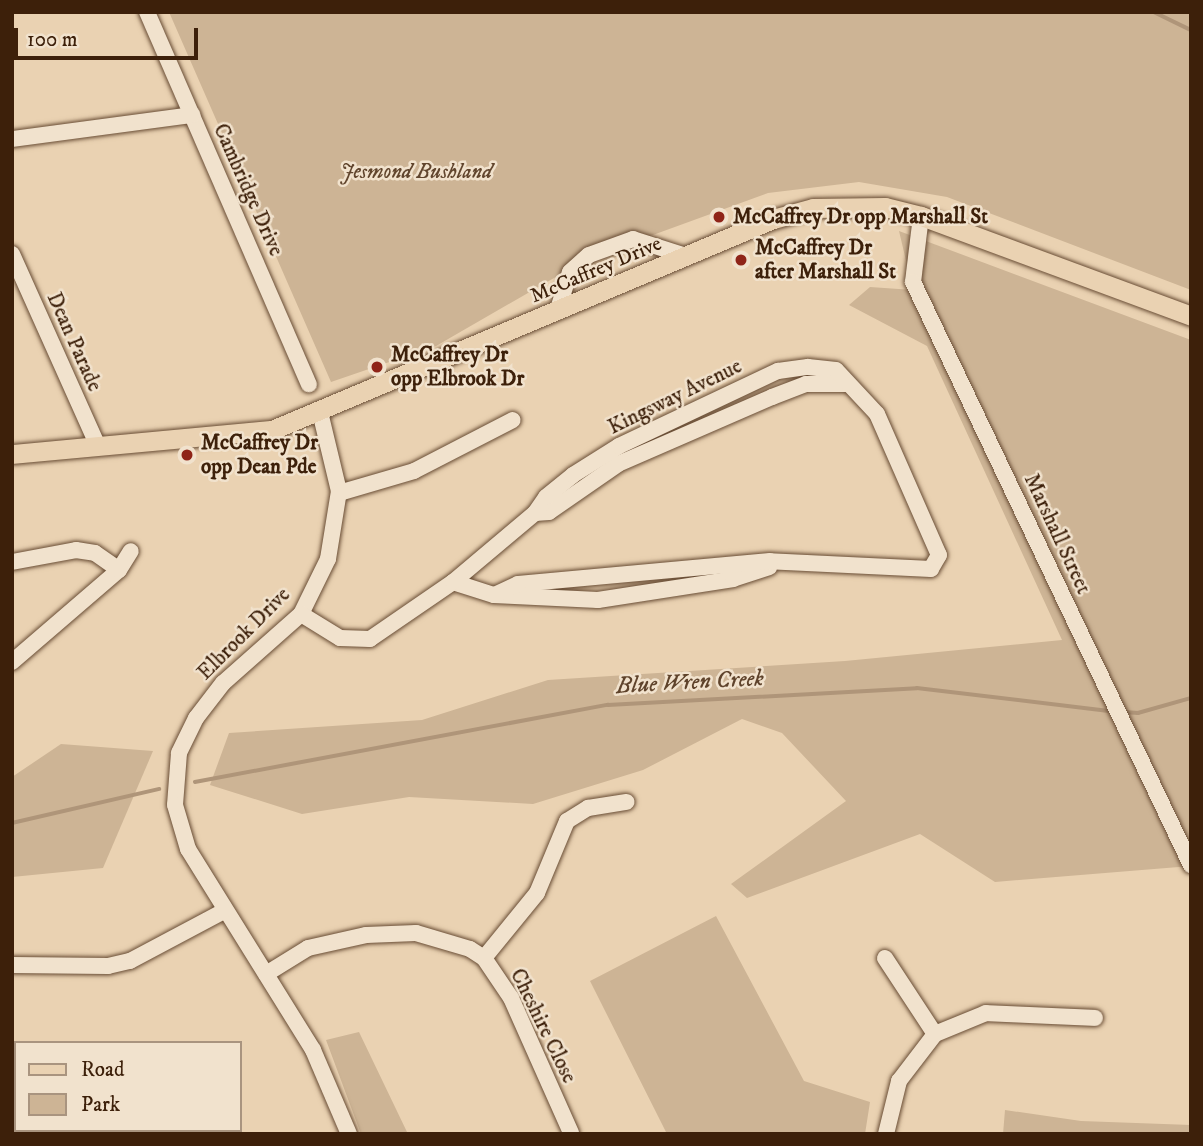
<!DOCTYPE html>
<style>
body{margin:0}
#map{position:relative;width:1203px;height:1146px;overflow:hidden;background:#ead2b2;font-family:"IM FELL DW Pica",serif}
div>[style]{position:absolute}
.green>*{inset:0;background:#cdb495}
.stream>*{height:3.5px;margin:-1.75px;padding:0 1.75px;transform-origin:1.75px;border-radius:1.75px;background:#af9579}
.roads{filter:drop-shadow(0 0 2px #684c34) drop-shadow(0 0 2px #684c34)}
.minor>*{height:16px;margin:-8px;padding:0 8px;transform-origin:8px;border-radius:8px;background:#f1e2cd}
.major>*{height:19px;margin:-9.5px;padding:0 9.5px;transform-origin:9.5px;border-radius:9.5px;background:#ead2b2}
.dots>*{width:19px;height:19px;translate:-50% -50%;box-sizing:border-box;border:4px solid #f1e2cd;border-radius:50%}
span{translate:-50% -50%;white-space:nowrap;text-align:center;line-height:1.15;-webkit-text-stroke:5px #f1e2cd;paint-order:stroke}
.park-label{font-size:21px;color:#61452d;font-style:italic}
.street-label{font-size:21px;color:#3d200a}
.poi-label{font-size:21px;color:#3d200a;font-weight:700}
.left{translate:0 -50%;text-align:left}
.water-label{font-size:23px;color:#5f432b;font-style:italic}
.frame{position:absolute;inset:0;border:14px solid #3d200a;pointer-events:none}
.legend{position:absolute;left:14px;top:1041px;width:228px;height:91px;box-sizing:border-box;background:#f1e2cd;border:2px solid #a9947f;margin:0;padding:9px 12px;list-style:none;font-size:21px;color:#3d200a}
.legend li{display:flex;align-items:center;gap:14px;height:35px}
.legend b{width:35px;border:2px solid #a9947f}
.scale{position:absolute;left:14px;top:28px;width:184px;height:32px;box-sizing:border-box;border:4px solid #3d200a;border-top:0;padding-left:9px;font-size:21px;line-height:24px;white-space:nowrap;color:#3d200a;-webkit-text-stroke:5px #f1e2cd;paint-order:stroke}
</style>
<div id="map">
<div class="green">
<div style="clip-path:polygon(169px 12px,1191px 12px,1191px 290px,947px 197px,859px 182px,768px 193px,587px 259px,436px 346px,331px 382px)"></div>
<div style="clip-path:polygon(899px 231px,1191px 340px,1191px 866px,995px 882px,920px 834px,747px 898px,731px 884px,846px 801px,782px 733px,742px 719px,643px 770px,533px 804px,409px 797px,302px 814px,210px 785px,229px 733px,422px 720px,548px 680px,845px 661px,1062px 640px,927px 346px,849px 305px,870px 287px,913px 290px)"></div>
<div style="clip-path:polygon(61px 744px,153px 751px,103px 868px,12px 877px,12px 777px)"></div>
<div style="clip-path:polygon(716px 916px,804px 1081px,870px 1102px,865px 1134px,667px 1134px,590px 981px)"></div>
<div style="clip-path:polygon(359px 1032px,407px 1132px,409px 1134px,361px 1134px,326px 1040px)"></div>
<div style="clip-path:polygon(1005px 1110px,1081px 1121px,1191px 1125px,1191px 1134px,1003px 1134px)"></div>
</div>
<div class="stream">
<div style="left:1154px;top:12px;width:41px;rotate:25.9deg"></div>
<div style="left:1125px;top:712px;width:13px;rotate:4deg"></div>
<div style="left:1138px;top:713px;width:55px;rotate:-15.8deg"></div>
<div style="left:195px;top:782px;width:420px;rotate:-10.6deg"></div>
<div style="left:608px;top:705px;width:309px;rotate:-3.1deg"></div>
<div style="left:917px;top:688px;width:195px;rotate:6.8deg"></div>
<div style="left:12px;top:823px;width:151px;rotate:-13deg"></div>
</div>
<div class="roads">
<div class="minor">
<div style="left:147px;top:12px;width:406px;rotate:66.5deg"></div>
<div style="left:12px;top:139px;width:182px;rotate:-7.6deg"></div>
<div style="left:921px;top:216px;width:66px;rotate:96.9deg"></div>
<div style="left:913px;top:282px;width:646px;rotate:64.51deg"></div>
<div style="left:12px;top:254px;width:210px;rotate:65.9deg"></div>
<div style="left:557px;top:312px;width:42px;rotate:-72deg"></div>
<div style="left:570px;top:272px;width:25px;rotate:-42deg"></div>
<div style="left:589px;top:255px;width:47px;rotate:-20deg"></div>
<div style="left:633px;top:239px;width:56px;rotate:17.8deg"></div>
<div style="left:320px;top:412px;width:81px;rotate:76.5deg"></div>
<div style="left:339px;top:491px;width:69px;rotate:99.2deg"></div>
<div style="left:328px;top:559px;width:61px;rotate:116.1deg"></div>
<div style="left:301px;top:614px;width:104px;rotate:138.5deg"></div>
<div style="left:223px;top:683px;width:44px;rotate:127.6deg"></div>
<div style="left:196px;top:718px;width:39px;rotate:116deg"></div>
<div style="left:179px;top:753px;width:52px;rotate:94.4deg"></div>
<div style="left:175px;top:805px;width:46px;rotate:73.5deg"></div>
<div style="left:188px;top:849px;width:237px;rotate:58.1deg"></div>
<div style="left:313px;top:1050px;width:91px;rotate:66.8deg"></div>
<div style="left:339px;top:493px;width:78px;rotate:-16.3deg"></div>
<div style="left:414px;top:471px;width:111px;rotate:-27.3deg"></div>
<div style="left:535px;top:513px;width:14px;rotate:-4deg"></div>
<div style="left:549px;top:512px;width:84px;rotate:-34.8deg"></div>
<div style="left:618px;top:464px;width:168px;rotate:-23.5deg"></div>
<div style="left:772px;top:397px;width:36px;rotate:-21deg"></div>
<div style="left:806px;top:384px;width:41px"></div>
<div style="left:12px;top:562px;width:65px;rotate:-10.6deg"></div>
<div style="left:76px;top:550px;width:19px;rotate:9deg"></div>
<div style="left:95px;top:553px;width:29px;rotate:35deg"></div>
<div style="left:453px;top:582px;width:43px;rotate:17.6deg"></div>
<div style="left:494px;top:595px;width:104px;rotate:2.8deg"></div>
<div style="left:598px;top:600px;width:137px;rotate:-8.8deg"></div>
<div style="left:733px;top:579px;width:38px;rotate:-18deg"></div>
<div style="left:301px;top:614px;width:46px;rotate:31.6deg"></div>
<div style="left:340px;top:638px;width:30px;rotate:2deg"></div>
<div style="left:370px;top:639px;width:101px;rotate:-34.5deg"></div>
<div style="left:453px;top:582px;width:107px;rotate:-40.1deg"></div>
<div style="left:535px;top:513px;width:19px;rotate:-55deg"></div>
<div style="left:546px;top:497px;width:35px;rotate:-39deg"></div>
<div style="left:573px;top:475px;width:54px;rotate:-32.2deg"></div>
<div style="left:619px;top:446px;width:176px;rotate:-25.3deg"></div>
<div style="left:778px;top:371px;width:30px;rotate:-8deg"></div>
<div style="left:808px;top:367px;width:28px;rotate:6deg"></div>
<div style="left:836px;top:370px;width:60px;rotate:47deg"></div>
<div style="left:877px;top:414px;width:154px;rotate:66.3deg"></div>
<div style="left:939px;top:555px;width:16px;rotate:120deg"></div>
<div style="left:931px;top:569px;width:161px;rotate:-177.2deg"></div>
<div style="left:770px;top:561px;width:253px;rotate:174.8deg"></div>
<div style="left:518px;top:584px;width:26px;rotate:155deg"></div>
<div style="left:12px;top:662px;width:141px;rotate:-40.7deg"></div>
<div style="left:119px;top:570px;width:22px;rotate:-58deg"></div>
<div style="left:484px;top:958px;width:84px;rotate:-50.8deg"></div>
<div style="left:537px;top:893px;width:78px;rotate:-67.4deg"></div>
<div style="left:567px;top:821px;width:25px;rotate:-32deg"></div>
<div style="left:588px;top:808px;width:39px;rotate:-9deg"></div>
<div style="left:885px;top:958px;width:91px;rotate:56.7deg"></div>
<div style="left:12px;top:965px;width:96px;rotate:0.6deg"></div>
<div style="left:108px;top:966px;width:23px;rotate:-13deg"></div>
<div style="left:130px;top:961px;width:106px;rotate:-28deg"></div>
<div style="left:266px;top:974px;width:49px;rotate:-31.8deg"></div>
<div style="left:308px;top:948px;width:59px;rotate:-12.6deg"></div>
<div style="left:366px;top:935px;width:50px;rotate:-2.3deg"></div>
<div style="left:416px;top:933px;width:56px;rotate:16.5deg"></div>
<div style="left:470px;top:949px;width:17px;rotate:33deg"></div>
<div style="left:484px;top:958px;width:48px;rotate:56deg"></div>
<div style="left:511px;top:998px;width:148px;rotate:66deg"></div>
<div style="left:886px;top:1134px;width:55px;rotate:-76.2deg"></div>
<div style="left:899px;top:1081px;width:59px;rotate:-52.5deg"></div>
<div style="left:935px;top:1034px;width:55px;rotate:-22.4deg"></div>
<div style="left:986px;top:1013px;width:109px;rotate:2.6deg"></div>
</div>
<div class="major">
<div style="left:12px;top:454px;width:261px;rotate:-5.3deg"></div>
<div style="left:272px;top:430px;width:544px;rotate:-22.84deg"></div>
<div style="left:773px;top:219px;width:41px;rotate:-15.4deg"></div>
<div style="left:813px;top:208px;width:72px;rotate:-0.8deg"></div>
<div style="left:885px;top:207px;width:37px;rotate:14deg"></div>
<div style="left:921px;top:216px;width:288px;rotate:20.3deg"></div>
</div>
</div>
<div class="dots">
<div style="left:719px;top:217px;background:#8f2418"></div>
<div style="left:741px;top:260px;background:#8f2418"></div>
<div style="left:377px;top:367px;background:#8f2418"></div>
<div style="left:187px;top:455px;background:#8f2418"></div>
</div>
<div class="park-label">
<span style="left:416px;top:172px">Jesmond Bushland</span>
</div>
<div class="street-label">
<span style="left:248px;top:190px;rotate:66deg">Cambridge Drive</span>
<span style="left:596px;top:270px;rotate:-23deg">McCaffrey Drive</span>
<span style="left:74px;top:342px;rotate:66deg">Dean Parade</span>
<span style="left:675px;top:397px;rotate:-26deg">Kingsway Avenue</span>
<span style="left:1057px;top:534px;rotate:65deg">Marshall Street</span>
<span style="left:244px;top:634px;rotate:-45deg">Elbrook Drive</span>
<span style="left:543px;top:1026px;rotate:64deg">Cheshire Close</span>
</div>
<div class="poi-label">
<span class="left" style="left:733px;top:217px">McCaffrey Dr opp Marshall St</span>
<span class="left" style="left:755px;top:260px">McCaffrey Dr<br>after Marshall St</span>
<span class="left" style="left:391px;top:367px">McCaffrey Dr<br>opp Elbrook Dr</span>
<span class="left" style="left:201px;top:455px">McCaffrey Dr<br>opp Dean Pde</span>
</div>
<div class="water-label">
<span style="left:690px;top:683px;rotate:-3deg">Blue Wren Creek</span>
</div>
<div class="frame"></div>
<ul class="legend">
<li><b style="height:9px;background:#ead2b2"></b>Road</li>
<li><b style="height:19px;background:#cdb495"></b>Park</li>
</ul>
<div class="scale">100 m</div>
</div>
